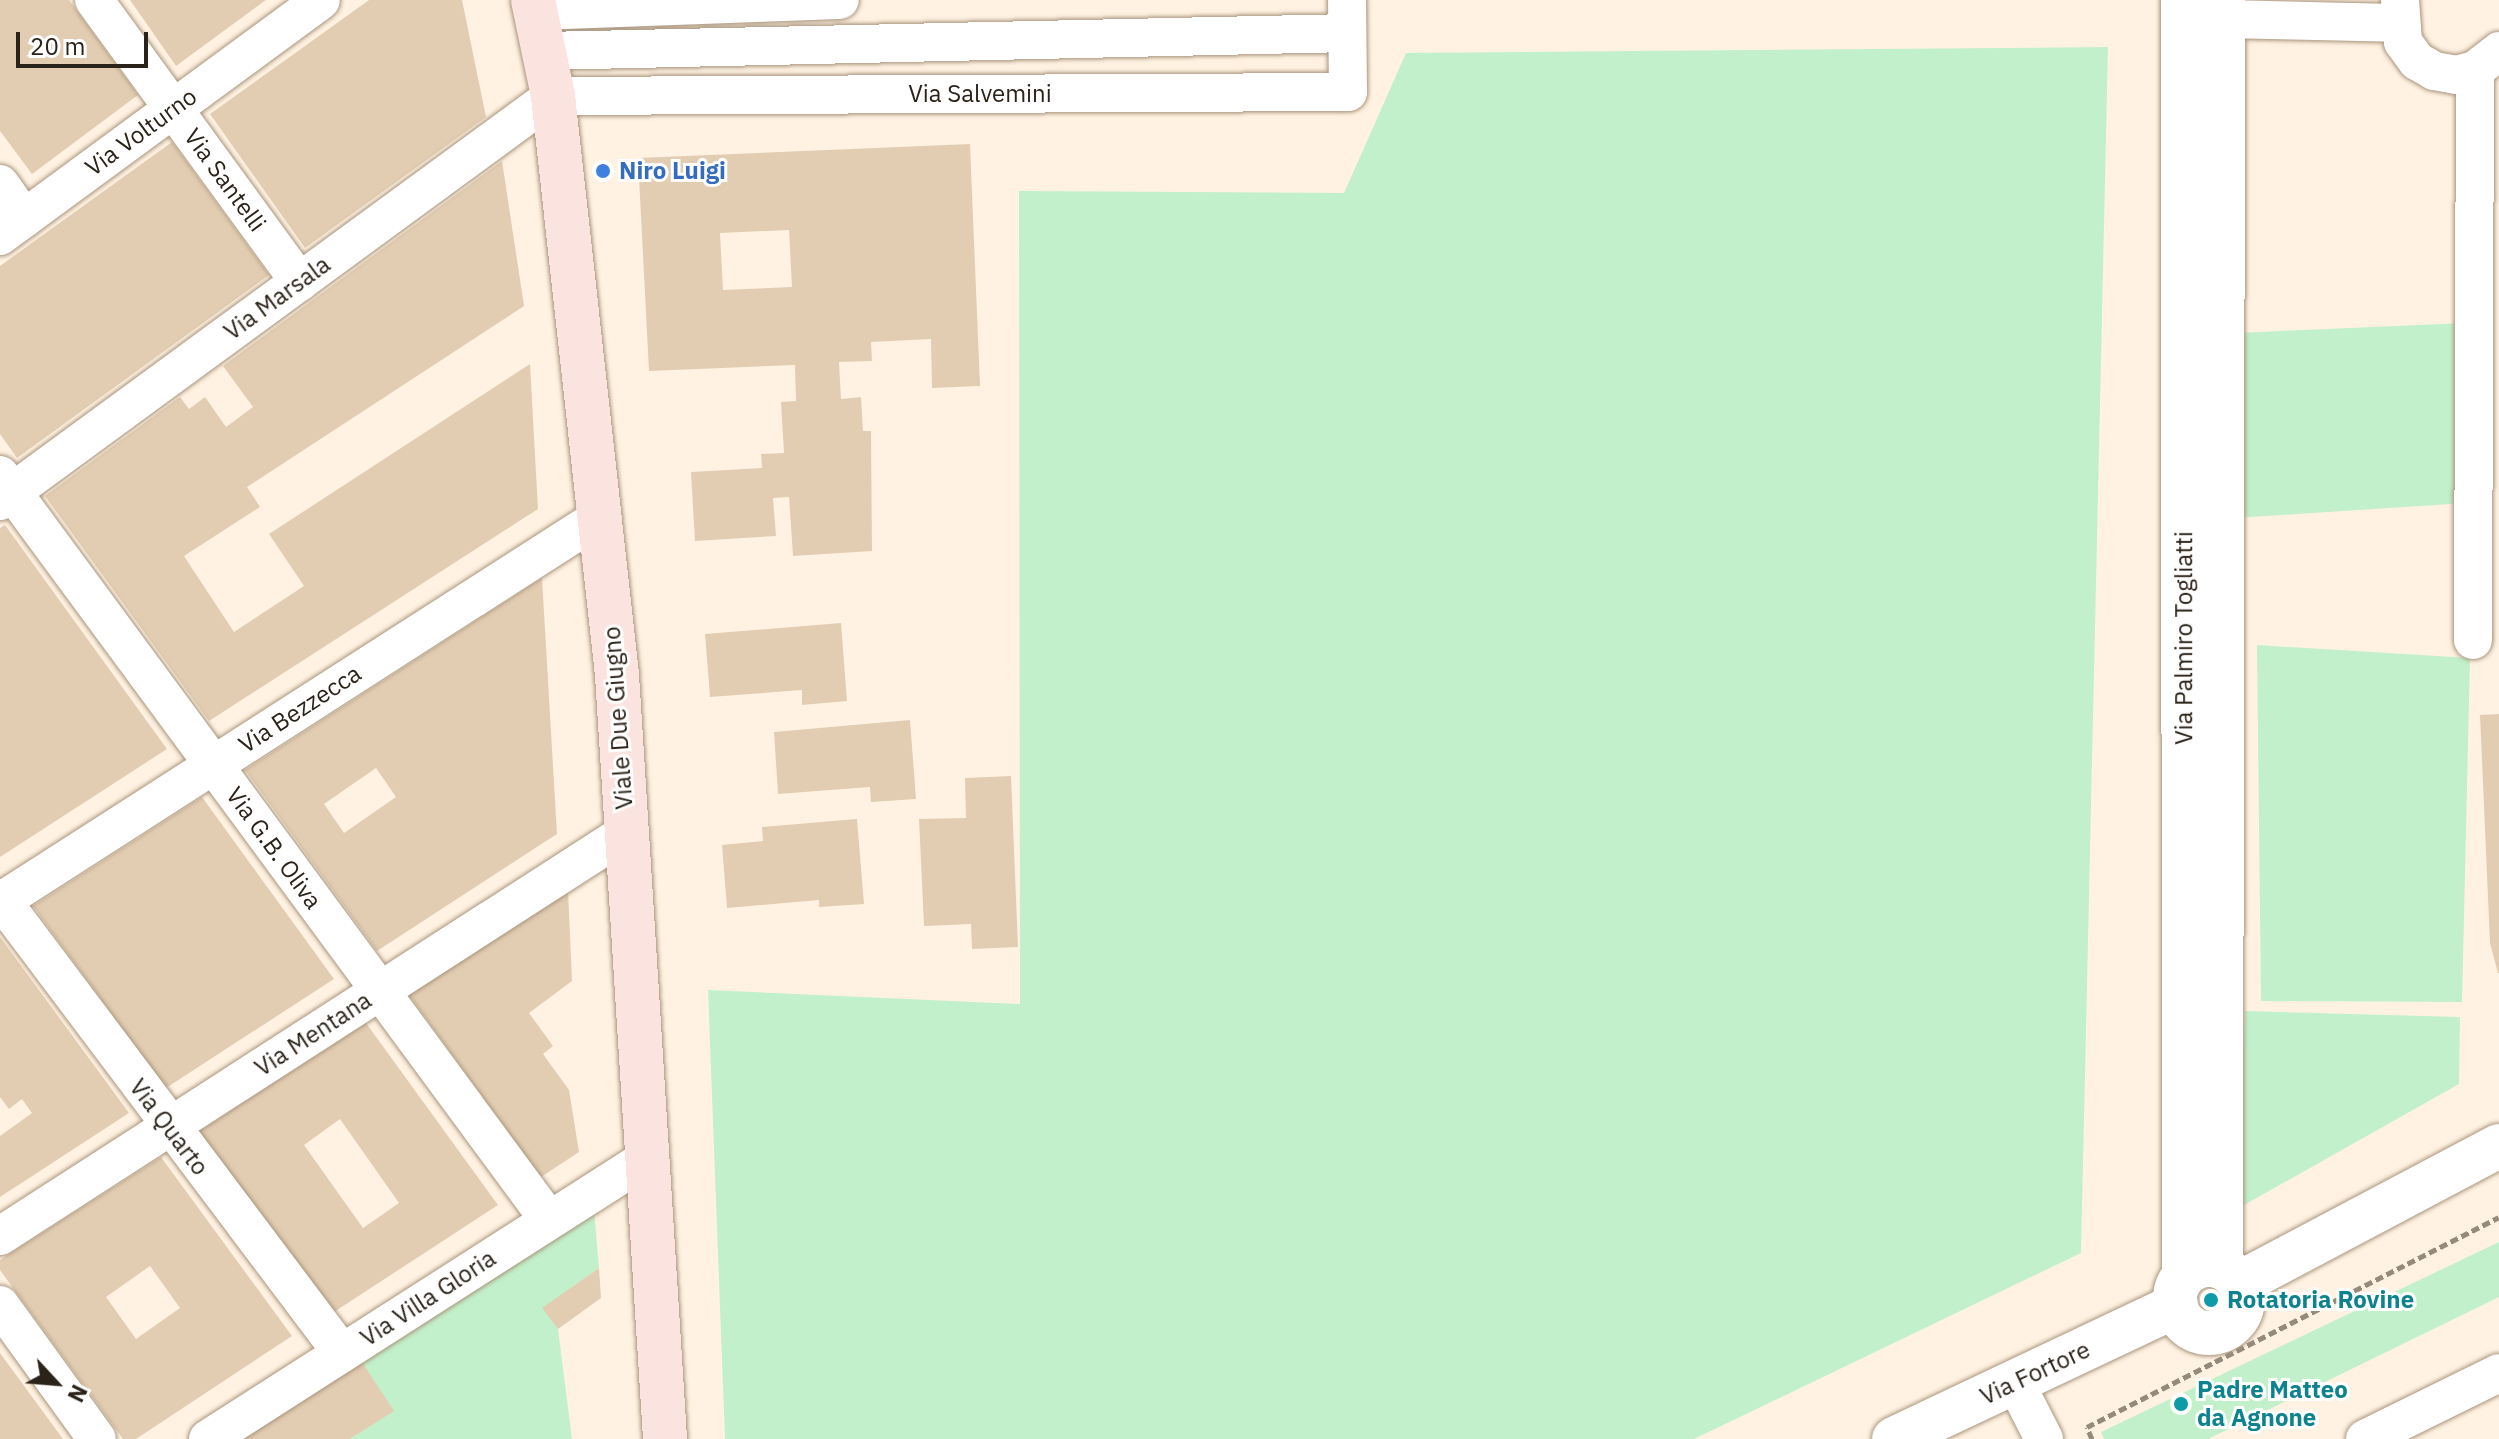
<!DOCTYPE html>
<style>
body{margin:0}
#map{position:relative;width:2499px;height:1439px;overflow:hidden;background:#fff2e2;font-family:"IBM Plex Sans",sans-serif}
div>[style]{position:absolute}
.green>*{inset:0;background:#c2f0ca}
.building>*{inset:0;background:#e2cdb3}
.path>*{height:5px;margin-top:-2.5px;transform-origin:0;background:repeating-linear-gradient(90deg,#958a7d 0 8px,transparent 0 12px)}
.roads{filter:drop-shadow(0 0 2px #a9957d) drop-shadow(0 0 2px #a9957d)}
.minor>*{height:38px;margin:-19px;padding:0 19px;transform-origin:19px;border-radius:19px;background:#fff}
.tertiary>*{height:44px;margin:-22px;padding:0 22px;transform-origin:22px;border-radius:22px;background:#fff}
.tertiary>.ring{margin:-22px;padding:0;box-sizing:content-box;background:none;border:44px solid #fff;border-radius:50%}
.secondary>*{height:44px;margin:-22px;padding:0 22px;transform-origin:22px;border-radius:22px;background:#fbe4e0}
.dots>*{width:22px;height:22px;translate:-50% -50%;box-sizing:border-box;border:4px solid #fff;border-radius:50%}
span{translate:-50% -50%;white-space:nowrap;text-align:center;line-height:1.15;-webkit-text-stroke:6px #fff;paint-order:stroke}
.street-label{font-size:24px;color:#2b2319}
.shop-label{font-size:24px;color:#366cbe;font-weight:700}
.left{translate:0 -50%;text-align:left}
.culture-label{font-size:24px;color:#0d838f;font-weight:700}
.north{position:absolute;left:16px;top:1343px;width:80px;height:80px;-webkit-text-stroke:6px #fff;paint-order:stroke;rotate:116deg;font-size:22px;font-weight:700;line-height:32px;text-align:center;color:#2b2319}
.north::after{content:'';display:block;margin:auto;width:28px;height:36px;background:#2b2319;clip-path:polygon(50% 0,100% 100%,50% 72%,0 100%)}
.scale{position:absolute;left:16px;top:32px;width:132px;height:36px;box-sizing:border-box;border:4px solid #2b2319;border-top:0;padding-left:10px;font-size:24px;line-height:28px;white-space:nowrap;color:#2b2319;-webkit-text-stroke:6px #fff;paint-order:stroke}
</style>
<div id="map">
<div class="green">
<div style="clip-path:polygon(2108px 47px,2081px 1253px,1694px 1439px,725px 1439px,708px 990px,1020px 1004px,1019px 191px,1344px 193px,1406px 53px)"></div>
<div style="clip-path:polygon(2465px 323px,2466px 503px,2236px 518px,2237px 333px)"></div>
<div style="clip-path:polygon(2257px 645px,2470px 658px,2462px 1002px,2261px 1001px)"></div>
<div style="clip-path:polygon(2245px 1011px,2460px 1017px,2459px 1084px,2237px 1209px)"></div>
<div style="clip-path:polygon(594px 1210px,599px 1268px,543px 1308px,558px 1329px,572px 1439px,350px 1439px,393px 1411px,362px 1362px)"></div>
<div style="clip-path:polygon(2499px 1242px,2499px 1297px,2208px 1439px,2104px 1439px,2101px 1432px)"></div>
</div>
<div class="building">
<div style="clip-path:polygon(0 0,69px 0,138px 95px,32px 174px,0 131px)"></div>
<div style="clip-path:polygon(130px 0,266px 0,176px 66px)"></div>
<div style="clip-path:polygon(369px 0,462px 0,486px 117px,305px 248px,210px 114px)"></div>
<div style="clip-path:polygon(172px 142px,269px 275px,17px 458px,0 434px,0 266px)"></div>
<div style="clip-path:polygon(evenodd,970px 144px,980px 386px,932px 388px,931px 339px,871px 342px,872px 361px,839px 362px,841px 399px,861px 397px,863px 431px,871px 431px,872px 551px,793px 556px,789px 497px,773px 498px,776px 536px,695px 541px,691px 472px,762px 468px,761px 454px,784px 453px,781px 402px,796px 401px,795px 365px,649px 371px,638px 158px,970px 144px,789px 230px,792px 287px,723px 290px,720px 233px,789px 230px)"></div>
<div style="clip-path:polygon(502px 161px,524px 306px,247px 487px,260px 507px,184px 556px,234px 632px,304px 586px,269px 534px,530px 364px,538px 509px,209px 721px,45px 496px,180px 397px,189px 409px,205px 397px,226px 427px,253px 407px,223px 366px)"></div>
<div style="clip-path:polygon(5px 525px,167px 749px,0 857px,0 528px)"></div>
<div style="clip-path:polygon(evenodd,542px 578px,557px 834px,377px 951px,245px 770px,542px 578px,376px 768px,396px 797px,344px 833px,324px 804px,376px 768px)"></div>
<div style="clip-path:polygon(841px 623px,847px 701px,802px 705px,802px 690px,710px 697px,705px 634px)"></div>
<div style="clip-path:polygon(2499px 714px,2499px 973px,2498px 973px,2490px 943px,2480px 715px)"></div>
<div style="clip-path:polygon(910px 720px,916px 799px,871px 802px,870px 787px,778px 794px,774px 732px)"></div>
<div style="clip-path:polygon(1011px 776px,1018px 947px,972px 949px,971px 924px,924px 926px,919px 819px,966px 818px,965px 778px)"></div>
<div style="clip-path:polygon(202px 797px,334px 979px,166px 1088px,33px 906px)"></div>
<div style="clip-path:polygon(857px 819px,864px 904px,819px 907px,819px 900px,727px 908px,722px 845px,763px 841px,762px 827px)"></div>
<div style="clip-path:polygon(568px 891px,572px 981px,529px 1013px,553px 1046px,543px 1054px,569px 1090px,579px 1152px,541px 1177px,409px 995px)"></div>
<div style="clip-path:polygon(0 937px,129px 1113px,0 1197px,0 1136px,32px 1113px,22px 1099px,9px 1109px,0 1097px)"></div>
<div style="clip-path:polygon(evenodd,366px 1023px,498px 1205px,331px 1314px,198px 1132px,366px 1023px,340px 1119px,399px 1203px,363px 1228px,304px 1145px,340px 1119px)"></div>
<div style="clip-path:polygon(evenodd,161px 1157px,292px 1336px,136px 1439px,123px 1439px,0 1270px,0 1260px,161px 1157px,150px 1266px,180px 1308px,136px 1339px,106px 1297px,150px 1266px)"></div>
<div style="clip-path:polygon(599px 1268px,601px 1298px,558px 1329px,542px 1308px)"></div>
<div style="clip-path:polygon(0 1353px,63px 1439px,0 1439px)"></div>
<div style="clip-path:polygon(362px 1362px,394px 1411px,350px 1439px,244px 1439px)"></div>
</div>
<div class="path">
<div style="left:2092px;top:1439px;width:13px;rotate:-113deg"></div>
<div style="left:2087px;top:1427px;width:462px;rotate:-27deg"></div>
</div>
<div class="roads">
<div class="minor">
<div style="left:94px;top:0;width:349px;rotate:53.9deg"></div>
<div style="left:2400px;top:0;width:42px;rotate:85.9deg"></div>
<div style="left:2403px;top:42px;width:24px;rotate:54deg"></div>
<div style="left:2417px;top:61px;width:20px;rotate:30deg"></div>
<div style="left:2434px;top:71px;width:22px;rotate:10deg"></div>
<div style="left:2456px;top:75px;width:20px;rotate:-15deg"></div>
<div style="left:2475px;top:70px;width:31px;rotate:-38deg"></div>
<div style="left:536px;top:11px;width:304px;rotate:-2.1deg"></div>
<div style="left:2223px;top:19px;width:174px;rotate:1.3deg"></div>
<div style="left:544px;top:51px;width:803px;rotate:-1.28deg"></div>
<div style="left:0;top:184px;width:42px;rotate:54.8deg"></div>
<div style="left:0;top:236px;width:398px;rotate:-36.3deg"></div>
<div style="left:0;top:475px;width:925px;rotate:53.61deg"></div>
<div style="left:0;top:501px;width:685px;rotate:-36.22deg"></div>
<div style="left:553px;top:96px;width:795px;rotate:-0.29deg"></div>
<div style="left:1348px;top:92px;width:92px;rotate:-90.6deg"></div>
<div style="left:2473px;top:640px;width:570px;rotate:-89.8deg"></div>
<div style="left:0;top:898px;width:569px;rotate:53.07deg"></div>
<div style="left:0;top:902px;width:713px;rotate:-32.69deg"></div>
<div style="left:0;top:1236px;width:746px;rotate:-32.8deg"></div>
<div style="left:0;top:1305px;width:165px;rotate:54.1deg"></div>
<div style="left:2015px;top:1382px;width:64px;rotate:63deg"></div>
<div style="left:208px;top:1439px;width:521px;rotate:-32.62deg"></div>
<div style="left:2365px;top:1439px;width:149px;rotate:-26.2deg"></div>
</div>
<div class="tertiary">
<div style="left:2183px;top:0;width:1275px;rotate:89.96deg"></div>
<div class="ring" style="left:2175px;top:1265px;width:24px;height:24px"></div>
<div style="left:2221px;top:1267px;width:1267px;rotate:-89.91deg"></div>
<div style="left:2240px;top:1283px;width:293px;rotate:-27.9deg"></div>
<div style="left:1894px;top:1439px;width:312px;rotate:-25.3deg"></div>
</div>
<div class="secondary">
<div style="left:533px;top:0;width:98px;rotate:78.2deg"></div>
<div style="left:553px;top:96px;width:583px;rotate:83.69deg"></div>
<div style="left:617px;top:675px;width:766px;rotate:86.4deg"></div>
</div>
</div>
<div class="dots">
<div style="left:603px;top:171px;background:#3f7fe0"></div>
<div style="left:2211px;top:1300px;background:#0f9aa8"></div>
<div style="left:2181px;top:1404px;background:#0f9aa8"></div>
</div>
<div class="street-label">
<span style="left:980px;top:94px">Via Salvemini</span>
<span style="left:141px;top:132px;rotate:-36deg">Via Volturno</span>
<span style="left:225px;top:180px;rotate:54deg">Via Santelli</span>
<span style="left:277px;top:298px;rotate:-36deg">Via Marsala</span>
<span style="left:2184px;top:638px;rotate:-90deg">Via Palmiro Togliatti</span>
<span style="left:300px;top:709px;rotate:-33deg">Via Bezzecca</span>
<span style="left:618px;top:718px;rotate:-94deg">Viale Due Giugno</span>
<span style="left:274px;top:848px;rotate:54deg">Via G.B. Oliva</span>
<span style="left:313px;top:1034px;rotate:-33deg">Via Mentana</span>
<span style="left:169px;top:1127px;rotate:53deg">Via Quarto</span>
<span style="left:428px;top:1298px;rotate:-33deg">Via Villa Gloria</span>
<span style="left:2035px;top:1373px;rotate:-25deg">Via Fortore</span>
</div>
<div class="shop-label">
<span class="left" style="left:619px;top:171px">Niro Luigi</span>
</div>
<div class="culture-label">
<span class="left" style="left:2227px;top:1300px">Rotatoria Rovine</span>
<span class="left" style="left:2197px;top:1404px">Padre Matteo<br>da Agnone</span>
</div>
<div class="north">N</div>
<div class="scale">20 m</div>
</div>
